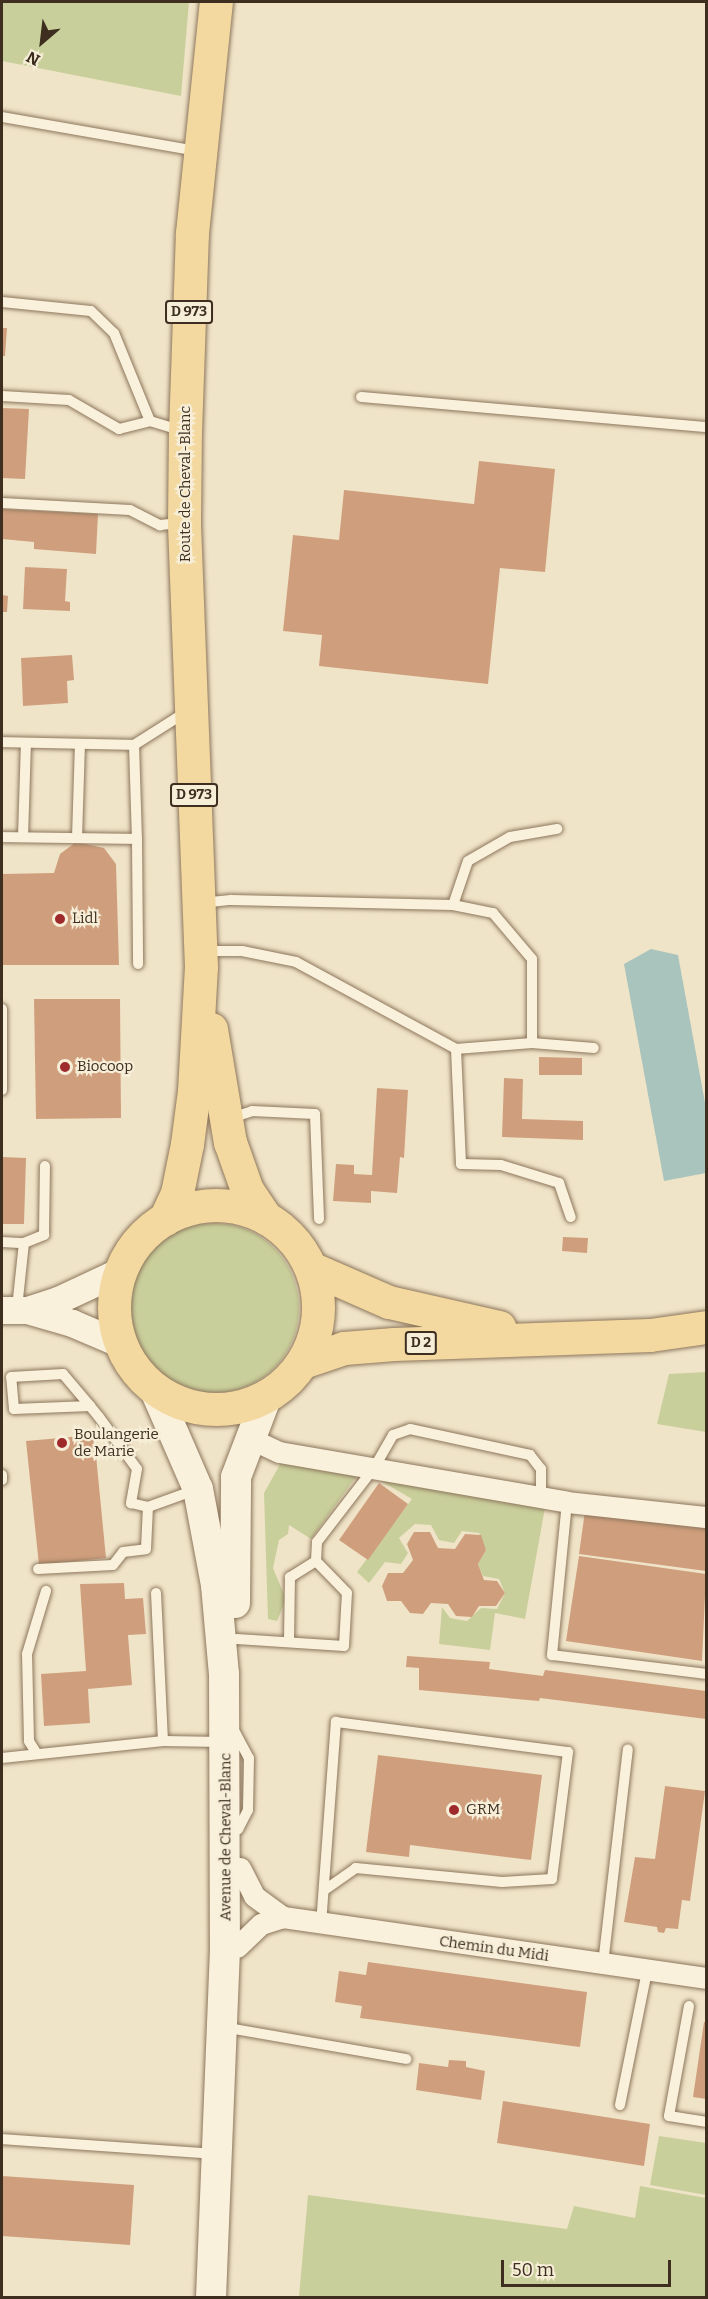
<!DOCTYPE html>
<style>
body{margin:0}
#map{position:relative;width:708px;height:2299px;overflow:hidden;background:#f0e4c8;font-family:Bitter,serif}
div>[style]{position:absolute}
.green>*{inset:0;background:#c9cf9b}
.round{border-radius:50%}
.water>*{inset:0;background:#a9c4bc}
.building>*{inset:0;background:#cf9f7d}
.roads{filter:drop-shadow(0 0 2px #8d765c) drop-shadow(0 0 2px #8d765c)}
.service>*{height:10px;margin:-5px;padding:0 5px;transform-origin:5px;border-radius:5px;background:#faf1dc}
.minor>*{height:21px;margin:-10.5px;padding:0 10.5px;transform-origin:10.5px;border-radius:10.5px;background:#faf1dc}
.tertiary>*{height:27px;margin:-13.5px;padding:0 13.5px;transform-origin:13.5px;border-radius:13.5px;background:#faf1dc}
.secondary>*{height:30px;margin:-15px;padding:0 15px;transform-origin:15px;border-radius:15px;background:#faf1dc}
.primary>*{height:33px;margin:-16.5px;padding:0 16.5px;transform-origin:16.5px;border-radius:16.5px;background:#f3d9a0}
.primary>.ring{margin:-16.5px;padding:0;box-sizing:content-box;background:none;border:33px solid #f3d9a0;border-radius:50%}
.dots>*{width:16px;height:16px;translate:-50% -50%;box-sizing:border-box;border:3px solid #f7eed8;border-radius:50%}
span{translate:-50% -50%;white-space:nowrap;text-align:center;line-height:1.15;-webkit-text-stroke:4.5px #f7eed8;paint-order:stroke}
.shield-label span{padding:2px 4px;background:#f7eed8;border:2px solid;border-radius:4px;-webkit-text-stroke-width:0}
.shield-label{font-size:14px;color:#3d2e20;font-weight:700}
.street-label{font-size:15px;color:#3d2e20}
.poi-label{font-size:15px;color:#3d2e20}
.left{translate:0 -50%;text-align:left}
.frame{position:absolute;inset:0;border:3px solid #3d2e20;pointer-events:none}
.north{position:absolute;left:12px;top:12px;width:60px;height:60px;-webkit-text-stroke:4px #f7eed8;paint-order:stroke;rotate:208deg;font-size:16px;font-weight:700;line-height:24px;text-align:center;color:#3d2e20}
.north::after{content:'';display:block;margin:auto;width:21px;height:27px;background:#3d2e20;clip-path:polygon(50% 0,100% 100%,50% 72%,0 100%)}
.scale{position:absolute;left:501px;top:2260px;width:170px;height:27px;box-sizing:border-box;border:3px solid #3d2e20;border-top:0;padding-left:8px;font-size:18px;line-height:21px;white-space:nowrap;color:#3d2e20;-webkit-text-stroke:4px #f7eed8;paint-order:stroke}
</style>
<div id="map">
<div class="green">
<div style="clip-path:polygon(2px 2px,189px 2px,181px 96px,2px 61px)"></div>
<div class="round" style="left:129px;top:1223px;width:170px;height:170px"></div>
<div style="clip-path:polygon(706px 1372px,706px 1432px,657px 1424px,669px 1374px)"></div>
<div style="clip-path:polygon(283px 1459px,355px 1473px,355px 1478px,311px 1539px,289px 1525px,288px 1534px,279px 1540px,273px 1568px,286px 1599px,277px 1621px,268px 1619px,264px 1493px)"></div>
<div style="clip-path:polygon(374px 1477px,546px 1502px,525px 1619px,495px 1613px,490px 1650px,439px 1644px,442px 1607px,450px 1618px,467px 1621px,481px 1608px,497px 1609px,505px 1593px,499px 1579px,483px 1576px,478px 1564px,486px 1550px,479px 1533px,462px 1531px,454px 1543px,439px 1540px,431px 1525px,415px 1524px,399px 1538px,408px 1553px,401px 1564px,385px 1562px,369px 1583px,357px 1572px,412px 1499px)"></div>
<div style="clip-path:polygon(659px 2136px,706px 2143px,706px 2195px,650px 2185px)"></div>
<div style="clip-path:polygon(640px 2186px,706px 2198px,706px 2297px,299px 2297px,308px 2195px,567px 2229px,574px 2206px,635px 2218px)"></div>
</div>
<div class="water">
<div style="clip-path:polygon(651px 949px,678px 955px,706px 1108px,706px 1173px,664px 1181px,624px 964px)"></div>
</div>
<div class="building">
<div style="clip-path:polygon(2px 328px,7px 328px,5px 356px,2px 356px)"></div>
<div style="clip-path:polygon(2px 408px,29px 409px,25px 479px,2px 478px)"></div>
<div style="clip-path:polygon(479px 461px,555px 469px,545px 572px,500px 568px,488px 684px,319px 666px,322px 635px,283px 631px,293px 535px,339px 540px,344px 490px,474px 504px)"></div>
<div style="clip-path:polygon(2px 509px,98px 514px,96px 554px,34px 549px,34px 542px,2px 539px)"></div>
<div style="clip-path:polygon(25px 567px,67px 569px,65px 601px,70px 602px,70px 611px,23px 609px)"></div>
<div style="clip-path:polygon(2px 595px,8px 596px,7px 612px,2px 612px)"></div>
<div style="clip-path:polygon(72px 655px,74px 680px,67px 681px,68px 703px,23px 706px,21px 658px)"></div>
<div style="clip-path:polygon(76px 842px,104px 848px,116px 864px,119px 965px,2px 965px,2px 874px,54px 873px,60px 854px)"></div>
<div style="clip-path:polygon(34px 999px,120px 999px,121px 1118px,36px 1119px)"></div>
<div style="clip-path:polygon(539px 1057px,582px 1058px,582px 1075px,539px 1075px)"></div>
<div style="clip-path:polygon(504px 1078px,523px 1079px,522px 1119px,583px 1121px,583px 1140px,502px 1137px)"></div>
<div style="clip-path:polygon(377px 1088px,408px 1090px,404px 1158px,400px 1157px,397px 1193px,371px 1191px,371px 1203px,333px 1201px,336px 1164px,354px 1165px,354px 1174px,372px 1175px)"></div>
<div style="clip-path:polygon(2px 1157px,26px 1158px,24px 1224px,2px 1224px)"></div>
<div style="clip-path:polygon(563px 1237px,588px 1238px,587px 1253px,562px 1251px)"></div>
<div style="clip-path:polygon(94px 1435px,106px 1558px,39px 1565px,26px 1441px)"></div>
<div style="clip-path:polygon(379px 1483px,408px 1504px,368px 1560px,339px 1540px)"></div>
<div style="clip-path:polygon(585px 1511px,706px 1527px,706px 1571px,579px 1554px)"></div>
<div style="clip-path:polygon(414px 1532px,430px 1532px,438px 1548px,455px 1549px,465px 1534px,481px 1535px,486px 1550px,478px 1564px,484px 1580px,497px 1581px,505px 1593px,496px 1606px,479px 1606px,472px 1617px,456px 1616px,448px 1604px,431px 1603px,423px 1614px,410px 1613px,401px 1601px,387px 1601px,382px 1586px,388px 1573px,403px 1573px,413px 1560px,407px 1544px)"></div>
<div style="clip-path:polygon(579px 1556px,706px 1574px,702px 1661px,566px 1641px)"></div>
<div style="clip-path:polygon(124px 1583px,125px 1599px,143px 1598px,146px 1634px,128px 1635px,132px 1685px,88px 1689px,90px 1723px,44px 1726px,41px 1674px,86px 1671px,80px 1584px)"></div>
<div style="clip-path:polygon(407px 1656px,490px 1662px,489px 1669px,543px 1676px,545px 1670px,706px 1691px,706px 1719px,540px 1698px,539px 1701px,419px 1690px,419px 1668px,406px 1667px)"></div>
<div style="clip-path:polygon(378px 1755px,542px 1775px,531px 1860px,410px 1845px,409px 1857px,366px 1852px)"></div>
<div style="clip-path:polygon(665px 1786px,705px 1791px,690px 1901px,682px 1900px,678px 1929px,666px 1928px,664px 1933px,658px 1932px,657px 1927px,624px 1922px,635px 1857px,655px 1859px)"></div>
<div style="clip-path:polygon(368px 1962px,587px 1992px,580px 2047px,360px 2018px,362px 2006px,335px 2002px,339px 1971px,366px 1975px)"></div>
<div style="clip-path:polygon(704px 2022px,706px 2022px,706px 2099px,693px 2097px)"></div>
<div style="clip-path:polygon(449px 2060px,466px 2061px,466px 2067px,485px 2071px,481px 2100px,416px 2090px,419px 2063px,448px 2067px)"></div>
<div style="clip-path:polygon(503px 2101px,650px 2124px,644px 2166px,497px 2143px)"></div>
<div style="clip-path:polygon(2px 2176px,134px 2185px,130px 2245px,2px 2236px)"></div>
</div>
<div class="roads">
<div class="service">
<div style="left:2px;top:117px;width:198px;rotate:9.9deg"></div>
<div style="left:2px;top:302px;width:89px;rotate:5.8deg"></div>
<div style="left:91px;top:311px;width:32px;rotate:44deg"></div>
<div style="left:114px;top:333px;width:95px;rotate:67.8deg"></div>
<div style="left:150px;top:421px;width:34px;rotate:17deg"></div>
<div style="left:2px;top:396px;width:67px;rotate:3.4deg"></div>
<div style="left:69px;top:400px;width:58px;rotate:30.1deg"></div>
<div style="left:119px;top:429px;width:32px;rotate:-14deg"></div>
<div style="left:361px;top:397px;width:346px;rotate:5deg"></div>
<div style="left:2px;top:503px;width:128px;rotate:3.1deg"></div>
<div style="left:130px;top:510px;width:34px;rotate:27deg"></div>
<div style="left:160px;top:525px;width:20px;rotate:-6deg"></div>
<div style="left:2px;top:742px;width:132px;rotate:1.3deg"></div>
<div style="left:134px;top:745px;width:94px;rotate:88.2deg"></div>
<div style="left:134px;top:745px;width:62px;rotate:-32.4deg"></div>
<div style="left:2px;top:837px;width:135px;rotate:0.8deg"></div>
<div style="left:137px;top:839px;width:125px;rotate:89.5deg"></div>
<div style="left:23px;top:837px;width:94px;rotate:-88.2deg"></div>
<div style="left:77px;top:838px;width:94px;rotate:-88.2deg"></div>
<div style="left:201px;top:903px;width:30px;rotate:-6deg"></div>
<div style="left:231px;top:900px;width:222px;rotate:1.3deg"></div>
<div style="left:453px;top:905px;width:46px;rotate:-71.2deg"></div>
<div style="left:468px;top:861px;width:48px;rotate:-29.7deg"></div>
<div style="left:510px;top:837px;width:48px;rotate:-9.7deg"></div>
<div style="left:453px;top:905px;width:41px;rotate:11.3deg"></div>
<div style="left:493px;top:913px;width:60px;rotate:49.7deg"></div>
<div style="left:532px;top:959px;width:84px;rotate:90deg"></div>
<div style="left:532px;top:1043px;width:62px;rotate:4.6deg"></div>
<div style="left:203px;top:951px;width:39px"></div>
<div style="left:242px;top:951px;width:55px;rotate:11.5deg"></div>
<div style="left:296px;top:962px;width:182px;rotate:28.5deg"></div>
<div style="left:456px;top:1049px;width:115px;rotate:87.5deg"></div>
<div style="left:461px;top:1164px;width:40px;rotate:1.4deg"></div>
<div style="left:501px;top:1165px;width:61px;rotate:17.2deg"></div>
<div style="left:559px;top:1183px;width:36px;rotate:71deg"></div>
<div style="left:2px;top:1009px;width:81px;rotate:90deg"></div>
<div style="left:456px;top:1049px;width:76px;rotate:-4.5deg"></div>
<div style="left:231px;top:1118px;width:22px;rotate:-18deg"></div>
<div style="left:252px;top:1111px;width:63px;rotate:2.7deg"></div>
<div style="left:315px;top:1114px;width:105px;rotate:87.8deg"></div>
<div style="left:2px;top:1242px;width:22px;rotate:3deg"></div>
<div style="left:17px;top:1308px;width:65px;rotate:-83.9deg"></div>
<div style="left:24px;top:1243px;width:22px;rotate:-22deg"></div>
<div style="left:44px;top:1235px;width:69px;rotate:-89.2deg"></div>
<div style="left:90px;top:1406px;width:76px;rotate:177.7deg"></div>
<div style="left:14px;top:1409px;width:32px;rotate:-95deg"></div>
<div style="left:11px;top:1377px;width:52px;rotate:-3.3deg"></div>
<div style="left:63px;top:1374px;width:42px;rotate:49.8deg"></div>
<div style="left:90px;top:1406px;width:14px;rotate:51deg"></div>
<div style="left:99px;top:1417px;width:64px;rotate:53.8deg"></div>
<div style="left:137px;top:1469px;width:35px;rotate:100deg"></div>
<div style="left:131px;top:1503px;width:17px;rotate:13deg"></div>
<div style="left:148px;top:1507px;width:50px;rotate:-19.9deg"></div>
<div style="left:2px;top:1475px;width:5px;rotate:90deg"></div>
<div style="left:567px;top:1502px;width:154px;rotate:95.6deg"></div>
<div style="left:552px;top:1655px;width:155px;rotate:7deg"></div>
<div style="left:316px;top:1561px;width:19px;rotate:-87deg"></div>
<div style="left:317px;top:1542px;width:93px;rotate:-52.4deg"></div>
<div style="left:374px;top:1468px;width:38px;rotate:-60deg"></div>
<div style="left:393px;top:1435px;width:18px;rotate:-19deg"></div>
<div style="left:410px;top:1429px;width:123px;rotate:12.2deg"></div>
<div style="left:530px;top:1455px;width:18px;rotate:52deg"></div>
<div style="left:541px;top:1469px;width:28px;rotate:90deg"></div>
<div style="left:38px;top:1569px;width:75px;rotate:-3.1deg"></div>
<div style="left:113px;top:1565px;width:16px;rotate:-52deg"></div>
<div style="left:123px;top:1552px;width:23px;rotate:-7deg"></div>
<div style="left:146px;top:1549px;width:42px;rotate:-87.3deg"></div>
<div style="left:156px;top:1593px;width:148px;rotate:87.3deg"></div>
<div style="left:163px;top:1741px;width:60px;rotate:1deg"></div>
<div style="left:237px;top:1639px;width:107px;rotate:3.7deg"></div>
<div style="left:344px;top:1646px;width:53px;rotate:-86.8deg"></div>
<div style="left:347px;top:1593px;width:45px;rotate:-134.1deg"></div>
<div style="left:316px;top:1561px;width:31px;rotate:148deg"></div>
<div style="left:290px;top:1577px;width:65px;rotate:90.9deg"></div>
<div style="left:235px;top:1732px;width:30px;rotate:62deg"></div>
<div style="left:249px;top:1758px;width:52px;rotate:91.1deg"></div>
<div style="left:248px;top:1810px;width:22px;rotate:117deg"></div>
<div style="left:37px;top:1754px;width:15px;rotate:-122deg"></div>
<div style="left:29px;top:1741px;width:87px;rotate:-91.3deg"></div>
<div style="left:27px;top:1654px;width:66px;rotate:-73.2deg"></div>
<div style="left:2px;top:1758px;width:162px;rotate:-6deg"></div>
<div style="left:321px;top:1925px;width:204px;rotate:-85.8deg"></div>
<div style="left:336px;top:1722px;width:234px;rotate:7.4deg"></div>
<div style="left:568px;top:1752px;width:128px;rotate:97.2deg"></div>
<div style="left:552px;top:1879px;width:50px;rotate:176.6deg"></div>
<div style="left:502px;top:1882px;width:147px;rotate:-174.5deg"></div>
<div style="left:356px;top:1868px;width:37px;rotate:145deg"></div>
<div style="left:603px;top:1964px;width:216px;rotate:-83.4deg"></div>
<div style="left:689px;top:2006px;width:112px;rotate:100.3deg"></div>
<div style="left:669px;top:2116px;width:37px;rotate:9deg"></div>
<div style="left:234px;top:2029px;width:175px;rotate:9.9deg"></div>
<div style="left:620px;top:2105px;width:137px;rotate:-78.6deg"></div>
<div style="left:2px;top:2139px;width:213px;rotate:4deg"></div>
</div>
<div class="minor">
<div style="left:249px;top:1438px;width:33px;rotate:25deg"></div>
<div style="left:279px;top:1452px;width:292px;rotate:9.8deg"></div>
<div style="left:567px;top:1502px;width:140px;rotate:6.2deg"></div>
<div style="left:240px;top:1868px;width:31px;rotate:63deg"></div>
<div style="left:254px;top:1896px;width:36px;rotate:36deg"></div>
<div style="left:283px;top:1917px;width:427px;rotate:8.2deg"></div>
<div style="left:237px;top:1947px;width:33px;rotate:-44deg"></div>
<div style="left:261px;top:1924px;width:23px;rotate:-18deg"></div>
</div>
<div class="tertiary">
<div style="left:2px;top:1310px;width:25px"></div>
<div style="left:27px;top:1310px;width:33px;rotate:-18deg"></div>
<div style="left:58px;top:1300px;width:68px;rotate:-25.1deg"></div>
<div style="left:27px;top:1310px;width:47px;rotate:16.1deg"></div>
<div style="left:72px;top:1323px;width:53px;rotate:23.2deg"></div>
</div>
<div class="secondary">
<div style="left:154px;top:1388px;width:110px;rotate:66.5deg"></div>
<div style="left:198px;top:1489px;width:98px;rotate:79.4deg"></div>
<div style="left:216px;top:1585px;width:89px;rotate:84.9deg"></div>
<div style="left:224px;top:1674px;width:275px;rotate:89.8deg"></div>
<div style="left:225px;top:1949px;width:349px;rotate:92.3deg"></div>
<div style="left:235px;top:1603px;width:126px;rotate:-89.5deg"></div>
<div style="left:236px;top:1477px;width:87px;rotate:-69.1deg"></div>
</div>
<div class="primary">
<div style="left:211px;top:1029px;width:115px;rotate:80.5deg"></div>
<div style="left:230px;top:1142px;width:51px;rotate:70.5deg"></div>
<div style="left:247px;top:1190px;width:34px;rotate:56deg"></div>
<div class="ring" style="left:114px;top:1205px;width:171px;height:171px"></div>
<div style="left:165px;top:1219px;width:29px;rotate:-65deg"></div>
<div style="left:177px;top:1193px;width:50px;rotate:-78.5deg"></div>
<div style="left:187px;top:1144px;width:53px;rotate:-82.5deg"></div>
<div style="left:194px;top:1091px;width:124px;rotate:-86.8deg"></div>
<div style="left:201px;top:967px;width:444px;rotate:-92.2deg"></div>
<div style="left:184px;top:523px;width:91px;rotate:-89.4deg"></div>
<div style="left:185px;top:432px;width:199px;rotate:-88deg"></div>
<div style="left:192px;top:233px;width:232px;rotate:-84.1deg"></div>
<div style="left:311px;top:1268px;width:85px;rotate:23.6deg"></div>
<div style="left:389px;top:1302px;width:113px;rotate:12.8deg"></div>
<div style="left:303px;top:1362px;width:43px;rotate:-18.9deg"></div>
<div style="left:344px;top:1348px;width:50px;rotate:-4.6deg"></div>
<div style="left:394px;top:1344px;width:256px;rotate:-2deg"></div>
<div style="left:650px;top:1335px;width:57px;rotate:-8.1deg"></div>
</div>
</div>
<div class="dots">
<div style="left:60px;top:919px;background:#9e2a2b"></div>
<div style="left:65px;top:1067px;background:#9e2a2b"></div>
<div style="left:62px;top:1443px;background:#9e2a2b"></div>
<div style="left:454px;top:1810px;background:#9e2a2b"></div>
</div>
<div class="shield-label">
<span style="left:189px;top:312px">D 973</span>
<span style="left:194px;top:795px">D 973</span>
<span style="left:421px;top:1343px">D 2</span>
</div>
<div class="street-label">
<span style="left:186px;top:484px;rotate:-90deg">Route de Cheval-Blanc</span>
<span style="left:226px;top:1837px;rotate:-90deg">Avenue de Cheval-Blanc</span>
<span style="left:494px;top:1949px;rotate:8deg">Chemin du Midi</span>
</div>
<div class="poi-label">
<span class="left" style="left:72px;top:919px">Lidl</span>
<span class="left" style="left:77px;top:1067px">Biocoop</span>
<span class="left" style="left:74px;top:1443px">Boulangerie<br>de Marie</span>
<span class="left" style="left:466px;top:1810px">GRM</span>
</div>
<div class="frame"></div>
<div class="north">N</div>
<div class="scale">50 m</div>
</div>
